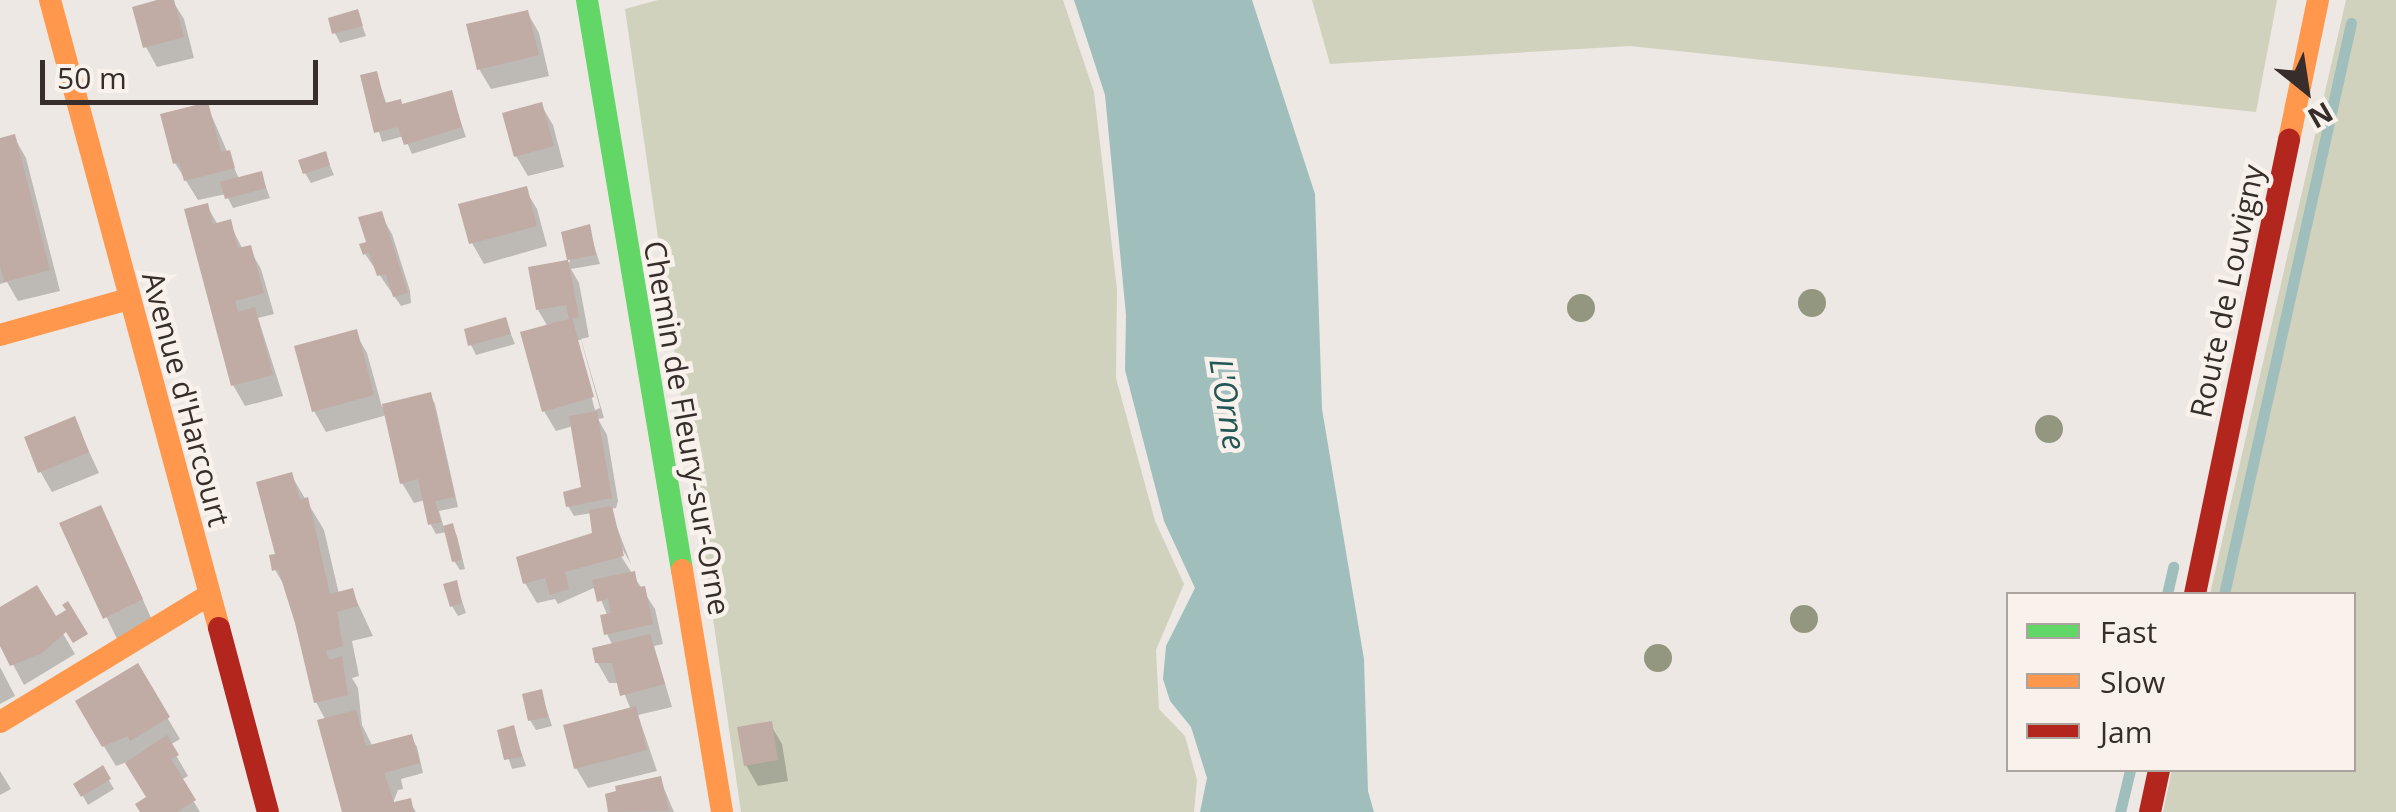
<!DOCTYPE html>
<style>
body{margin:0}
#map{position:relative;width:2396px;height:812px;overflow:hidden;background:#ede8e3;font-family:"Open Sans",sans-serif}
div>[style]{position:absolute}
.green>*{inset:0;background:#d0d2be}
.water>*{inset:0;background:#a0bfbc}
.shadow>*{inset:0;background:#0003}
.stream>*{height:11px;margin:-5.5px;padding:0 5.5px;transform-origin:5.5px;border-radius:5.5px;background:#a0bfbc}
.building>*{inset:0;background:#c0aba5}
.fast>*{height:22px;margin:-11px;padding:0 11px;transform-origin:11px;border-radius:11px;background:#63d668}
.slow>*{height:22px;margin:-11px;padding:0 11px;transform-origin:11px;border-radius:11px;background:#ff974d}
.jam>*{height:22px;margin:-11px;padding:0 11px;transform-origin:11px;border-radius:11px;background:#b3261e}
.trees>*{width:28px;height:28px;margin:-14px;border-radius:50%;background:#939780}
span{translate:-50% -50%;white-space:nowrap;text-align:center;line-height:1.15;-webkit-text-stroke:9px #f9f1eb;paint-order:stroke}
.street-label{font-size:30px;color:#372d2a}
.water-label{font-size:32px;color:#215755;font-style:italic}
.legend{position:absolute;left:2006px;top:592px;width:350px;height:180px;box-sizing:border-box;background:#f9f1eb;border:2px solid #aba39e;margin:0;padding:12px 18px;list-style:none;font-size:30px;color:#372d2a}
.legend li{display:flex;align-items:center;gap:20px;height:50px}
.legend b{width:50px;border:2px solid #aba39e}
.north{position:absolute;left:2256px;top:40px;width:100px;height:100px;-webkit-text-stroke:8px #f9f1eb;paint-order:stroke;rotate:150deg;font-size:28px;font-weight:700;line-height:40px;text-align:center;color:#372d2a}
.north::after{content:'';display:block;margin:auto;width:35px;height:45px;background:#372d2a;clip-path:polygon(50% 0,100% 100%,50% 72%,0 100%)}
.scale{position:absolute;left:40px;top:60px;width:278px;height:45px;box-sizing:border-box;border:5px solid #372d2a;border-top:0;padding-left:12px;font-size:30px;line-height:35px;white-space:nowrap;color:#372d2a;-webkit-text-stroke:8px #f9f1eb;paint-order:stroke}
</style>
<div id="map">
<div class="green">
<div style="clip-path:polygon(658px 0,1063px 0,1094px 92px,1117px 289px,1116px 378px,1155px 521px,1184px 584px,1156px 650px,1159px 709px,1185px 736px,1197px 780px,1194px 812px,741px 812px,625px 9px)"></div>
<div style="clip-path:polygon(1312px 0,2277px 0,2256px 112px,1630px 46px,1330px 64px)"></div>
<div style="clip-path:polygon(2346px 0,2396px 0,2396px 812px,2163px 812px,2172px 770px,2354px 770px,2354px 594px,2210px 594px)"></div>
</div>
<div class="water">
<div style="clip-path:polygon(1074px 0,1252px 0,1315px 194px,1322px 409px,1364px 659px,1368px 791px,1374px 812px,1200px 812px,1207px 778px,1191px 727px,1170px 701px,1163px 679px,1166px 646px,1195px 588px,1164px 521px,1125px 370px,1126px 315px,1105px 95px)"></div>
</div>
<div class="shadow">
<div style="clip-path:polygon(166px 0,172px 0,184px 19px,194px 58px,157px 67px,146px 47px)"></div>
<div style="clip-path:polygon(357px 12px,366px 36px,340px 43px,335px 33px)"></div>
<div style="clip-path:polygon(527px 12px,539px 33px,549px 76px,491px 89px,479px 69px)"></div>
<div style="clip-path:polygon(376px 74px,387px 105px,402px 106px,451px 93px,466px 137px,412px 154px,404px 136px,382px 142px,363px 77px)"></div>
<div style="clip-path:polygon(207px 105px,239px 179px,261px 174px,270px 198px,233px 208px,226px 194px,198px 200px,175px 163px,163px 116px)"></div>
<div style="clip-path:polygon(541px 105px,553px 125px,564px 167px,528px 176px,516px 156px)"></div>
<div style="clip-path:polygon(14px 137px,26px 158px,60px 291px,18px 301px,7px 282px,0 284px,0 141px)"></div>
<div style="clip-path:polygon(325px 154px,334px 175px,311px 183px,305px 173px)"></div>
<div style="clip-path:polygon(525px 189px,537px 209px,547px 246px,484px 264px,472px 243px,461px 206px)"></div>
<div style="clip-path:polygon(207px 206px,218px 225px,229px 222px,243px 250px,249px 248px,261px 269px,274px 314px,258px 318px,283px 396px,245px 406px,233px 385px)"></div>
<div style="clip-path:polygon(380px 214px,392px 234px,410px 291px,411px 303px,401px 306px,365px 254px)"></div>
<div style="clip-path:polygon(evenodd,588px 227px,600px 264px,571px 269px,579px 283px,589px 337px,581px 339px,604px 418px,598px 419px,607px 435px,618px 501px,616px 508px,610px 509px,631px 564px,621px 547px,617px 550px,655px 609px,663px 644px,654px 646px,672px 707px,638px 715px,657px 771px,588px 788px,576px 768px,631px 710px,620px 683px,609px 683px,597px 662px,613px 646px,607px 634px,608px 617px,596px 587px,558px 604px,555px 599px,537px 603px,525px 583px,566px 545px,566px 541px,590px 536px,597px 546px,592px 513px,574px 516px,568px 506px,585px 489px,573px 426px,556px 431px,544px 411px,548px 327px,538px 310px,531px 269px,570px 262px,564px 233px,588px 227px,576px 340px,581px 340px,600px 408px,595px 410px,576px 340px)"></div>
<div style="clip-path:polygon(505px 320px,515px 344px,476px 355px,471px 345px)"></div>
<div style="clip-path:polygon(355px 332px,367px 353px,382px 407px,430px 395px,435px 404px,458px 507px,439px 511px,444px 528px,452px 526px,457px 536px,465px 569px,460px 570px,454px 561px,447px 532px,436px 534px,431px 525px,425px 500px,414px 503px,402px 483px,387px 415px,326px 432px,314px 411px)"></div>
<div style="clip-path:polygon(74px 419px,99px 473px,52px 492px,40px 471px)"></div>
<div style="clip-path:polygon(291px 475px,324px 530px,339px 594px,352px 591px,373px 636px,352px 641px,359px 676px,352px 678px,358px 688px,362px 725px,373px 747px,411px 737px,417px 747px,423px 773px,401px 779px,403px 789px,398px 790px,393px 803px,409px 801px,416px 812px,344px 812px,326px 721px,316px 702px,286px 588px,275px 570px)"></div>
<div style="clip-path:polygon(62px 524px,115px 538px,152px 620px,117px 639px)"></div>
<div style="clip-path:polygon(456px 583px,466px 613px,458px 616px,452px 606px)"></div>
<div style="clip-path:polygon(36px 588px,75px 654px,24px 685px,0 640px,0 610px)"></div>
<div style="clip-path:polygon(0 667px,15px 696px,0 704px)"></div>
<div style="clip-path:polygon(137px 667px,180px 739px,170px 745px,188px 776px,181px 780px,200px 812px,142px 812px,149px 799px,127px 762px,116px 766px,94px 730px)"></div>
<div style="clip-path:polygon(541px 692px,552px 726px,536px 730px,530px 720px)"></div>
<div style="clip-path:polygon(770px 724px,782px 744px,788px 781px,758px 786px,746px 765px)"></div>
<div style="clip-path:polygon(513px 728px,526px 766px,512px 769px,500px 732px)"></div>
<div style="clip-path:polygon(102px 769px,114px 789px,88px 805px,76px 784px)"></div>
<div style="clip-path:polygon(0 771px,11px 789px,0 795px)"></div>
<div style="clip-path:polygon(660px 779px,674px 812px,611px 812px,608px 796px)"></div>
</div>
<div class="stream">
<div style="left:2167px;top:594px;width:28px;rotate:-77deg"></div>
<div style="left:2224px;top:594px;width:585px;rotate:-77.46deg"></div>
<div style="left:2120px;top:812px;width:43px;rotate:-76.6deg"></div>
</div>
<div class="building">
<div style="clip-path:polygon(157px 0,174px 0,184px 37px,143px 48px,132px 7px)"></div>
<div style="clip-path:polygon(358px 9px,363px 26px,332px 34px,328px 18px)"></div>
<div style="clip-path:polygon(528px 10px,539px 55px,477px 70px,466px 24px)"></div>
<div style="clip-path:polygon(377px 71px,385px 103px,401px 99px,402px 104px,452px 90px,462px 127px,404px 145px,398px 127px,374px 133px,360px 75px)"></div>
<div style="clip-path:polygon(208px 102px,221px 152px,230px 150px,235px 168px,184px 181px,179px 162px,173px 164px,160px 114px)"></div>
<div style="clip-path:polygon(542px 102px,554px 146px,514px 157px,502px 113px)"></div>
<div style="clip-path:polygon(15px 134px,50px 270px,4px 282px,0 266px,0 138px)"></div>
<div style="clip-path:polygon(326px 151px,330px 165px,303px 174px,298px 160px)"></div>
<div style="clip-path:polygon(262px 171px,266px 188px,225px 199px,220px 182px)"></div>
<div style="clip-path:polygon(527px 186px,537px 226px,469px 244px,458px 204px)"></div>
<div style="clip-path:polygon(208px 203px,213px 224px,231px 219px,238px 248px,251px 245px,264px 293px,235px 301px,238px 312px,255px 307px,273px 375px,231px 386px,184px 209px)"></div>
<div style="clip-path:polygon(382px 211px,408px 293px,393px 297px,386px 274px,377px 276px,369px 252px,363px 255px,359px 244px,366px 242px,358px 217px)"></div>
<div style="clip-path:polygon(590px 224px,596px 255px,568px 260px,579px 317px,569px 319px,566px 305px,536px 310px,528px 267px,567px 260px,561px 232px)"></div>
<div style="clip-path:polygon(506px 317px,511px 334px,468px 346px,464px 329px)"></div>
<div style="clip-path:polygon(572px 318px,594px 397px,542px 412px,520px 332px)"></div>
<div style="clip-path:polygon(357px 329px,374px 395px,312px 412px,294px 346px)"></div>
<div style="clip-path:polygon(431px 392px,455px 497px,435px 501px,441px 522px,428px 525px,418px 479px,400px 484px,382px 404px)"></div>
<div style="clip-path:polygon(597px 411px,612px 498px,566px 507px,563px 492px,581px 487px,569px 416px)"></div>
<div style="clip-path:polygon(75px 416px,89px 452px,38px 473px,24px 437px)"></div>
<div style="clip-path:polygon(292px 472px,300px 500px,308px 497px,330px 594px,353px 588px,358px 606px,337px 612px,343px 646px,326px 651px,329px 660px,342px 656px,348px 695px,314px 703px,295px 623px,278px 569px,272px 571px,269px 555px,275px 554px,256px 482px)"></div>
<div style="clip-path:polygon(101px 505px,143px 599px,103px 619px,59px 523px)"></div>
<div style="clip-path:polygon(612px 506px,624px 556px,565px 572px,569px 589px,550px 595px,545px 578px,523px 584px,516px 557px,592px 533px,589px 510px)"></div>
<div style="clip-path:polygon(453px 523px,461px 554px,461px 560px,452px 562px,443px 526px)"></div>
<div style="clip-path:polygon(635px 571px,638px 587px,645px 586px,653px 624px,604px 635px,600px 615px,611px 613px,608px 599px,597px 602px,592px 580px)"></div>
<div style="clip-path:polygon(457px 580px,462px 603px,450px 607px,443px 584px)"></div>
<div style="clip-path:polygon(37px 585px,56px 616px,66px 610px,62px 605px,68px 601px,88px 634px,73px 643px,66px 632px,42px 653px,10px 666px,0 646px,0 607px)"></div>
<div style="clip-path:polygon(650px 634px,665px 684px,620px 696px,612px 663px,595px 663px,592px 648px)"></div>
<div style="clip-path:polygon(138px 663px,170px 717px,130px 741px,128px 736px,102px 747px,75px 701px)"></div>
<div style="clip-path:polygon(542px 689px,548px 717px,528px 721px,522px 694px)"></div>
<div style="clip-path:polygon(636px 706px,647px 750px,574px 769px,563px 725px)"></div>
<div style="clip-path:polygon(356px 710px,366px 746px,412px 734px,420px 763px,384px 773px,394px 802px,411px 798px,414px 812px,342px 812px,317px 720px)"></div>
<div style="clip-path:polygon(772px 721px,778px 760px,744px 766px,737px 727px)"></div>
<div style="clip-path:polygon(514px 725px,522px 757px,504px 760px,497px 730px)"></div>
<div style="clip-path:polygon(167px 735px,179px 755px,171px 759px,196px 800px,177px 812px,140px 812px,135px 804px,146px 797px,125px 763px)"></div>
<div style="clip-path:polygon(103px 765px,111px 779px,81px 797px,73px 784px)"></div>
<div style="clip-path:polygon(661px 776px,669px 811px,608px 812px,605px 794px,616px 791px,615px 786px)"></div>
</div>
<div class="fast">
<div style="left:587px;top:0;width:578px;rotate:80.54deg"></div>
</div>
<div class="slow">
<div style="left:50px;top:0;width:650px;rotate:74.94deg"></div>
<div style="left:2289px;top:140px;width:143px;rotate:-78.3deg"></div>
<div style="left:0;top:335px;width:134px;rotate:-15.6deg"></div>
<div style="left:682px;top:570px;width:245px;rotate:80.6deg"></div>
<div style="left:0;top:722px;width:242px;rotate:-31.3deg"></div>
</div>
<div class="jam">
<div style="left:2195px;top:594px;width:464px;rotate:-78.3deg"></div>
<div style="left:219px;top:628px;width:190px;rotate:75.1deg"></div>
<div style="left:2150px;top:812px;width:43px;rotate:-77.9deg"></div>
</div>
<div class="trees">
<div style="left:1812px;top:303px"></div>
<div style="left:1581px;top:308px"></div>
<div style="left:2049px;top:429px"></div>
<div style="left:1804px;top:619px"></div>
<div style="left:1658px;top:658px"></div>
</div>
<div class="street-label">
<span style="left:2227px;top:291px;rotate:-78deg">Route de Louvigny</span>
<span style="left:186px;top:399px;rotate:75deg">Avenue d'Harcourt</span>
<span style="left:687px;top:428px;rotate:80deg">Chemin de Fleury-sur-Orne</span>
</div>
<div class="water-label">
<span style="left:1228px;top:404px;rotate:81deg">L'Orne</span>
</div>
<ul class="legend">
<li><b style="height:12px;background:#63d668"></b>Fast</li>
<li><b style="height:12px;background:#ff974d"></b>Slow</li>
<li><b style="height:12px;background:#b3261e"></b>Jam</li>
</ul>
<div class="north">N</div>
<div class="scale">50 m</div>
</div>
